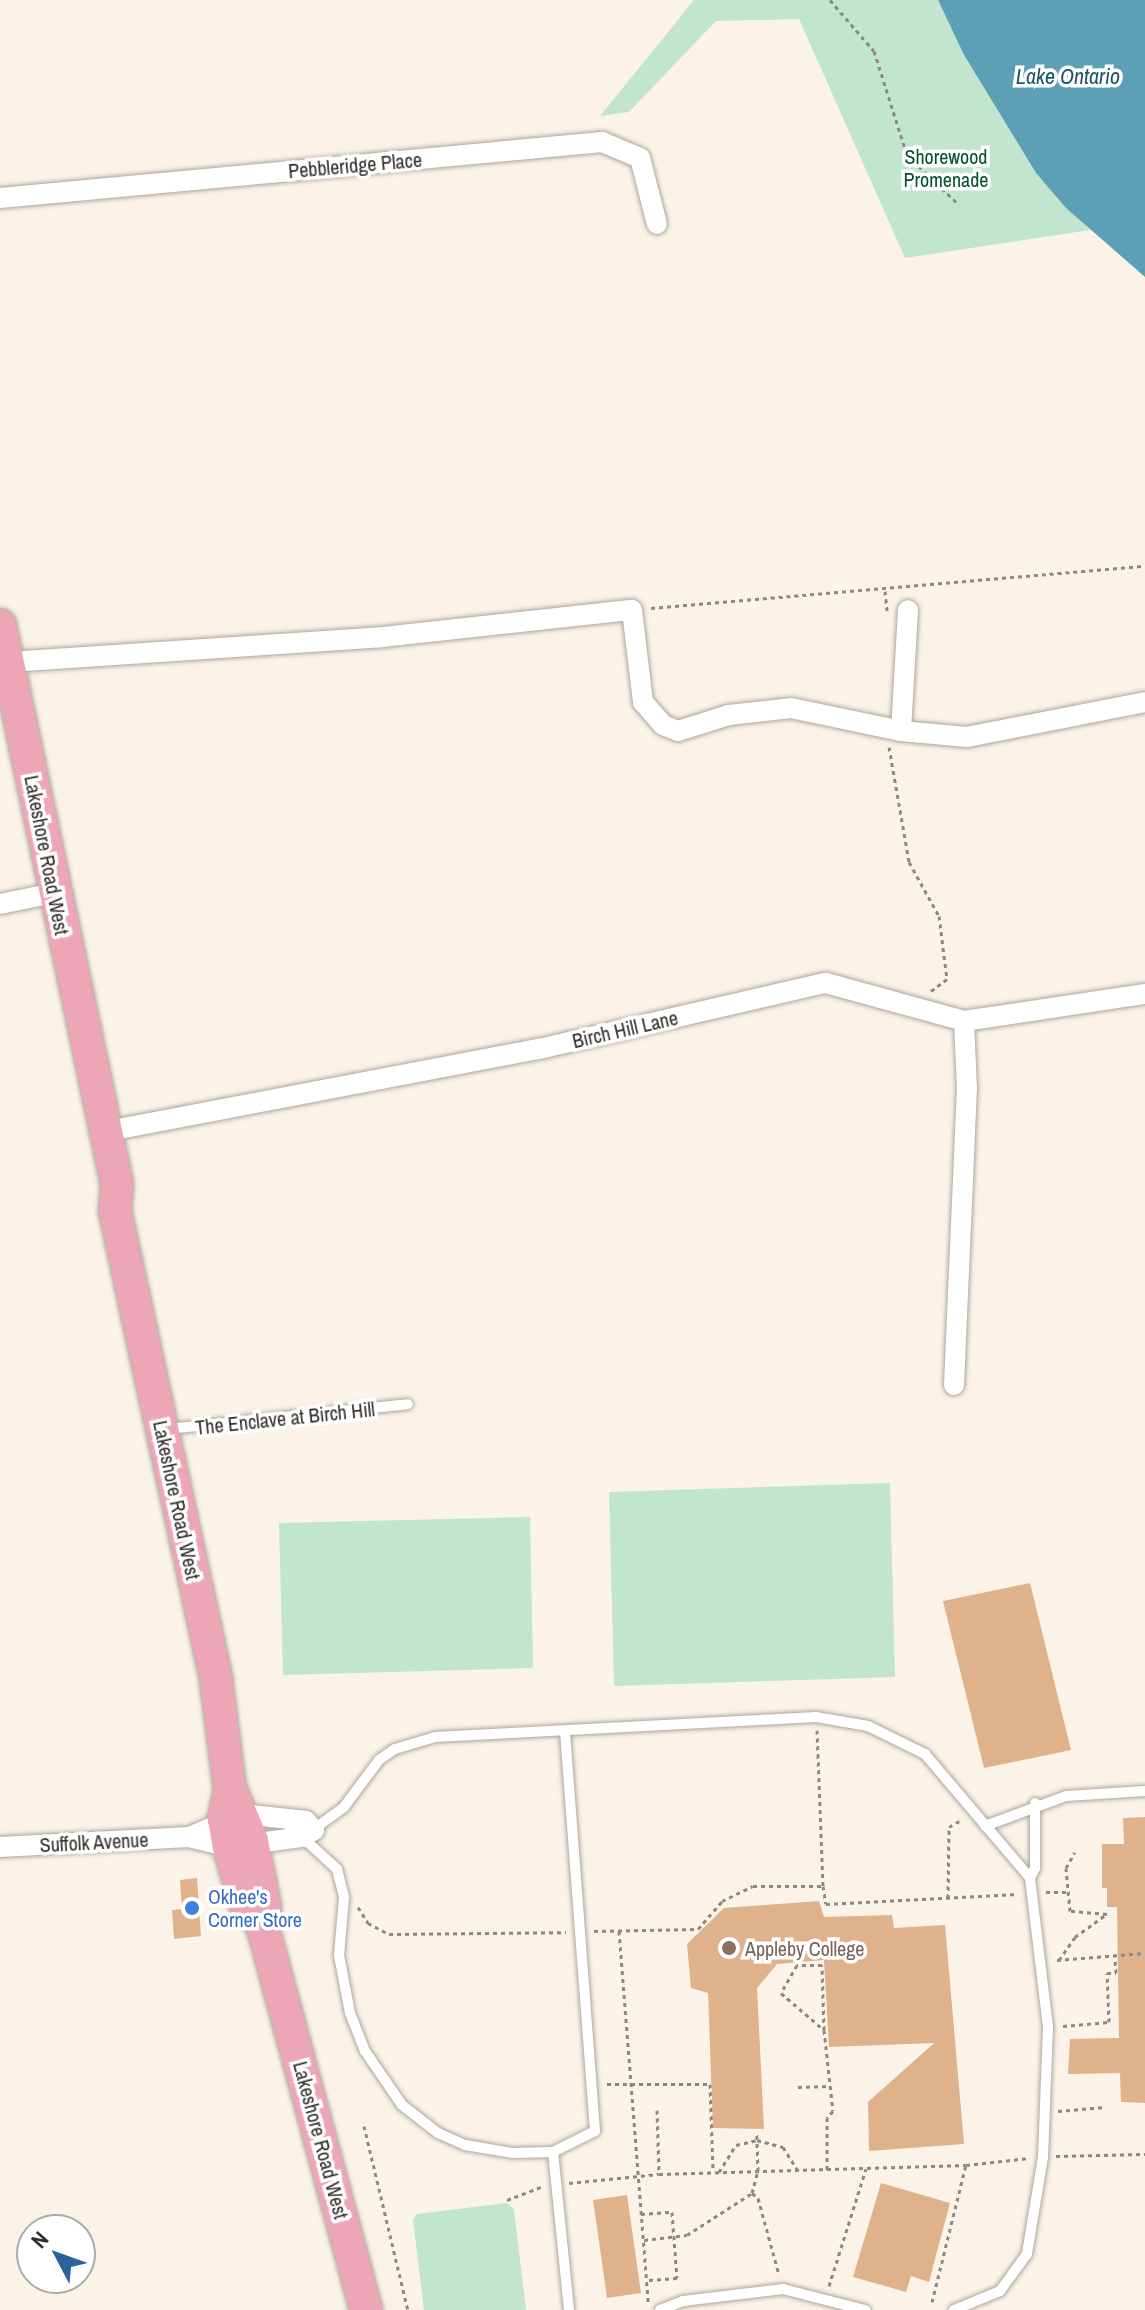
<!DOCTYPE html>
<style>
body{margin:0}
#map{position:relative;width:1145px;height:2310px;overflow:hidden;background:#fbf3e8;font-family:"Archivo Narrow",sans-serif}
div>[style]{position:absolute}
.green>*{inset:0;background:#c2e5d0}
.water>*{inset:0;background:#5da0b5}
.building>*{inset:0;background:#e0b28b}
.path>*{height:3px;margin-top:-1.5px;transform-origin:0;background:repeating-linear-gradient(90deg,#8d8881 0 4px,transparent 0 8px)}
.roads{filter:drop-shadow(0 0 2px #ada69c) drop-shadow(0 0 2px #ada69c)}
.lane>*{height:10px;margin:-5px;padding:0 5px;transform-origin:5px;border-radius:5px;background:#fff}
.street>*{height:20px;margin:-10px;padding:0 10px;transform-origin:10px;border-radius:10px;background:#fff}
.primary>*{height:32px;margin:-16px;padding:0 16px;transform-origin:16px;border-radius:16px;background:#eca6b8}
.dots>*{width:22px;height:22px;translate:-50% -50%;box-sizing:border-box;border:4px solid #fff;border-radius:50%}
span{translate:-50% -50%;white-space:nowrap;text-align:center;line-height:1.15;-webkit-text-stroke:7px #fff;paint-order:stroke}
.park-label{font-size:20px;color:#054f31}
.street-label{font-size:20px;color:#312e2a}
.shop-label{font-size:20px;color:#366cbe}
.left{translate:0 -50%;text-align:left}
.education-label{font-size:20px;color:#785e54}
.water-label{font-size:22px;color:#1c5463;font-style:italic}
.north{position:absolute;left:16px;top:2214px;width:80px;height:80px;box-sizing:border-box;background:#fff;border:2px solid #adabaa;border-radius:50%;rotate:311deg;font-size:22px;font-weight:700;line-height:32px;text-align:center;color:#312e2a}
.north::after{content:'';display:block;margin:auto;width:28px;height:36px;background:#29639a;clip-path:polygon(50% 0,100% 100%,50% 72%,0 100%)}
</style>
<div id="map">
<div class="green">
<div style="clip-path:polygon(694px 0,938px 0,964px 55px,1036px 173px,1090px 230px,905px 258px,799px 19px,716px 21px,629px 112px,600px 116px)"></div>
<div style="clip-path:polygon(890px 1483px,895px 1677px,614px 1686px,609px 1492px)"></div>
<div style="clip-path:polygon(530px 1517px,533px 1668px,283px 1675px,279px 1523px)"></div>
<div style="clip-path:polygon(506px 2203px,514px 2209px,526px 2310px,424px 2310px,413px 2220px,417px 2214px)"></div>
</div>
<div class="water">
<div style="clip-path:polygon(938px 0,1145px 0,1145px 277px,1066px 208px,1036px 173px,964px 55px)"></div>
</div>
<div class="building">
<div style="clip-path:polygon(1030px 1583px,1071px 1750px,984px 1768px,943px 1601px)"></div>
<div style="clip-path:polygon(1145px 1817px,1145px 2103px,1121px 2102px,1120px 2073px,1068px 2074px,1070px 2039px,1119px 2038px,1117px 1907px,1107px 1907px,1107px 1888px,1102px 1888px,1102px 1844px,1124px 1844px,1123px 1818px)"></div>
<div style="clip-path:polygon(197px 1878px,201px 1936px,174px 1939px,172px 1910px,182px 1909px,180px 1880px)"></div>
<div style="clip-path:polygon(819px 1901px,824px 1917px,892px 1915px,894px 1928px,945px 1925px,964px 2144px,869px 2151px,868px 2102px,934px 2043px,829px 2047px,824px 1960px,777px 1964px,757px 1988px,764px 2129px,713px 2128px,708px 1993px,691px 1988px,687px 1944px,724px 1908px)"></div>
<div style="clip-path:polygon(881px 2183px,950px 2203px,929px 2282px,911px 2276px,906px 2292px,853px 2277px)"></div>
<div style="clip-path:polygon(627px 2195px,641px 2293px,607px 2298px,593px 2200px)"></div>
</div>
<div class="path">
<div style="left:830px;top:0;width:67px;rotate:49.2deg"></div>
<div style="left:874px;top:51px;width:109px;rotate:72.4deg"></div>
<div style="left:907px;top:155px;width:69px;rotate:43.8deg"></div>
<div style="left:885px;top:591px;width:20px;rotate:84deg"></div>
<div style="left:651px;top:608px;width:496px;rotate:-4.9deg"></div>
<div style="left:889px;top:747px;width:117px;rotate:80.1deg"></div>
<div style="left:909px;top:862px;width:62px;rotate:60.9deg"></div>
<div style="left:939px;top:916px;width:64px;rotate:82.8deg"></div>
<div style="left:947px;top:979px;width:21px;rotate:143deg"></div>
<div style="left:817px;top:1730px;width:156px;rotate:87.8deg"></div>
<div style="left:1046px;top:1892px;width:23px"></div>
<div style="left:948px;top:1898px;width:71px;rotate:-89.2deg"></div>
<div style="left:949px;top:1827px;width:14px;rotate:-30deg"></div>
<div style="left:358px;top:1907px;width:19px;rotate:58deg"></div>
<div style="left:368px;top:1923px;width:24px;rotate:28deg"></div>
<div style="left:389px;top:1934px;width:177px;rotate:-0.6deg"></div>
<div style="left:594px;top:1931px;width:104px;rotate:-1.1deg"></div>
<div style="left:698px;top:1929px;width:37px;rotate:-49deg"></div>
<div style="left:722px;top:1901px;width:34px;rotate:-26deg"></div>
<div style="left:753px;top:1886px;width:70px"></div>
<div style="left:823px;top:1886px;width:18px;rotate:81deg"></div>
<div style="left:826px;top:1904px;width:192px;rotate:-3deg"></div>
<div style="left:619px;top:1931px;width:372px;rotate:85.5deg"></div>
<div style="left:1057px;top:1960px;width:88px;rotate:-4.5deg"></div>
<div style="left:1059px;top:1960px;width:28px;rotate:-55deg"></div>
<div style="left:1075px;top:1937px;width:39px;rotate:-36deg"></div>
<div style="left:1107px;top:1914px;width:37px;rotate:-175deg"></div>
<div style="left:1070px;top:1911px;width:43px;rotate:-95.3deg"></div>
<div style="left:1066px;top:1868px;width:18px;rotate:-61deg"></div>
<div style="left:1063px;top:2026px;width:46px;rotate:-5deg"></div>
<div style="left:1109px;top:2022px;width:49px;rotate:-92.3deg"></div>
<div style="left:1107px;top:1973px;width:9px"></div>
<div style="left:1116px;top:1973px;width:16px;rotate:-94deg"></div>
<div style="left:824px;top:2030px;width:65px;rotate:-91.8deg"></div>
<div style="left:822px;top:1965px;width:25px;rotate:180deg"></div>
<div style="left:797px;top:1965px;width:32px;rotate:120deg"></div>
<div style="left:781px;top:1993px;width:57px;rotate:40.7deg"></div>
<div style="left:824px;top:2030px;width:81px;rotate:83.7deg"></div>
<div style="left:833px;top:2111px;width:9px;rotate:131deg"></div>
<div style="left:827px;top:2118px;width:53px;rotate:90deg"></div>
<div style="left:607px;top:2084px;width:103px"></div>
<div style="left:710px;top:2084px;width:86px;rotate:88deg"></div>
<div style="left:798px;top:2087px;width:32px;rotate:-2deg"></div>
<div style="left:657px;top:2110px;width:64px;rotate:88.2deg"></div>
<div style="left:1058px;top:2111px;width:47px;rotate:-4.9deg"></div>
<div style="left:364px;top:2126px;width:189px;rotate:76.6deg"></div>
<div style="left:1056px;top:2156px;width:89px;rotate:-1.3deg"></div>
<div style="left:719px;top:2172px;width:32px;rotate:-58deg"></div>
<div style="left:736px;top:2145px;width:22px;rotate:-13deg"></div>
<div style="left:757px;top:2140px;width:27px;rotate:15deg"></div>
<div style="left:783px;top:2147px;width:26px;rotate:58deg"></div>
<div style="left:569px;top:2183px;width:90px;rotate:-5.7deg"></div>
<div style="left:659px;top:2174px;width:307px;rotate:-1.7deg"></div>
<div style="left:966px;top:2165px;width:63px;rotate:-6.3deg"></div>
<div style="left:752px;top:2193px;width:8px;rotate:40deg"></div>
<div style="left:758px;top:2198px;width:80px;rotate:74.7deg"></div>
<div style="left:507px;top:2200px;width:39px;rotate:-21deg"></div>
<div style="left:641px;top:2214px;width:31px;rotate:-4deg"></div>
<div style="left:672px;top:2212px;width:66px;rotate:85.7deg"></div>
<div style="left:677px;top:2278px;width:31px;rotate:176deg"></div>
<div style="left:644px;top:2240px;width:43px;rotate:-6.6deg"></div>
<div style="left:687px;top:2235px;width:77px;rotate:-32.9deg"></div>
<div style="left:752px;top:2193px;width:23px;rotate:-75deg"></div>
<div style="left:758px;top:2171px;width:37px;rotate:-92deg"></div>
<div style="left:829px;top:2286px;width:123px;rotate:-72.5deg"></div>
<div style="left:932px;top:2302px;width:141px;rotate:-76.1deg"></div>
</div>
<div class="roads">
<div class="lane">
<div style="left:168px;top:1429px;width:241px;rotate:-5.9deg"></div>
<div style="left:985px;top:1826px;width:86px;rotate:-20.3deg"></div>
<div style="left:1066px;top:1796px;width:79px;rotate:-3.6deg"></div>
<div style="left:314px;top:1829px;width:37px;rotate:-36deg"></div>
<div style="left:344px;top:1807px;width:59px;rotate:-53.3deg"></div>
<div style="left:379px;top:1760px;width:19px;rotate:-35deg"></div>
<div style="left:395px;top:1749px;width:42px;rotate:-16.7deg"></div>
<div style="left:435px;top:1737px;width:382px;rotate:-3deg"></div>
<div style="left:816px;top:1717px;width:53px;rotate:9.8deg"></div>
<div style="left:868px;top:1726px;width:64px;rotate:26.2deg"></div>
<div style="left:925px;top:1754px;width:162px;rotate:49.7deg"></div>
<div style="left:1030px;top:1878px;width:150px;rotate:83.1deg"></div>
<div style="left:1048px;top:2027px;width:130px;rotate:92.2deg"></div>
<div style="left:1043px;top:2157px;width:98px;rotate:99.4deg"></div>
<div style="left:1027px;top:2254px;width:46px;rotate:126.1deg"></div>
<div style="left:1000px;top:2291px;width:50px;rotate:157.6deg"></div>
<div style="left:302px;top:1837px;width:47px;rotate:42.4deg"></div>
<div style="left:337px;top:1869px;width:30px;rotate:76deg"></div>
<div style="left:344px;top:1898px;width:57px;rotate:95deg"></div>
<div style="left:339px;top:1955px;width:59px;rotate:79.3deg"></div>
<div style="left:350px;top:2013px;width:41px;rotate:68.5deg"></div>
<div style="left:365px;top:2051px;width:65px;rotate:55.6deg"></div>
<div style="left:402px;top:2105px;width:46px;rotate:37.9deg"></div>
<div style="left:438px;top:2133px;width:30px;rotate:24deg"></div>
<div style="left:465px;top:2145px;width:49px;rotate:9.5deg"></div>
<div style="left:513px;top:2153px;width:40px;rotate:-1.4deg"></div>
<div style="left:553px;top:2152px;width:47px;rotate:-26.6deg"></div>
<div style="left:595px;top:2131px;width:401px;rotate:-94.3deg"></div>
<div style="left:1030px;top:1878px;width:11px;rotate:-63deg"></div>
<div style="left:1035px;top:1868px;width:65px;rotate:-90deg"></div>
<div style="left:553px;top:2152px;width:159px;rotate:84.2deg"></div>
<div style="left:660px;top:2310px;width:25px;rotate:-21deg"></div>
<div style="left:683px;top:2301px;width:101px;rotate:-6.8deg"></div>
<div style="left:783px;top:2289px;width:85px;rotate:14.4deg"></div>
</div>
<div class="street">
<div style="left:0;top:198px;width:605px;rotate:-5.31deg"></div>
<div style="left:602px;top:142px;width:41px;rotate:22.8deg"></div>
<div style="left:640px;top:158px;width:68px;rotate:75.6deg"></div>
<div style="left:8px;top:662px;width:375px;rotate:-3.8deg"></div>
<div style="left:382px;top:637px;width:251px;rotate:-6.2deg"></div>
<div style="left:632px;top:610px;width:93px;rotate:83.2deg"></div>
<div style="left:643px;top:702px;width:30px;rotate:49deg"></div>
<div style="left:663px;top:725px;width:16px;rotate:22deg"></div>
<div style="left:678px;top:731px;width:53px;rotate:-17.4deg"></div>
<div style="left:729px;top:715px;width:62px;rotate:-6.4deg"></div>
<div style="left:791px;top:708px;width:112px;rotate:11.8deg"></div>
<div style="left:901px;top:731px;width:121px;rotate:-86.7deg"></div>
<div style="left:901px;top:731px;width:66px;rotate:5.2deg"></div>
<div style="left:967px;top:737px;width:181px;rotate:-11.1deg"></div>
<div style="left:0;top:904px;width:55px;rotate:-11.5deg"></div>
<div style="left:103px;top:1132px;width:444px;rotate:-10.8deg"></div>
<div style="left:539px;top:1049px;width:294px;rotate:-13deg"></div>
<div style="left:826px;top:983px;width:143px;rotate:15.4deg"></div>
<div style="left:964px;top:1021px;width:183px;rotate:-8.5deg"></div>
<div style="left:954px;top:1385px;width:296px;rotate:-87.5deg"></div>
<div style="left:967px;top:1089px;width:68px;rotate:-92.5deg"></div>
<div style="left:0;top:1847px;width:189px;rotate:-3deg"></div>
<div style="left:189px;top:1837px;width:41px;rotate:14deg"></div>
<div style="left:229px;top:1847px;width:74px;rotate:-7.8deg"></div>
<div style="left:302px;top:1837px;width:14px;rotate:-30deg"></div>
<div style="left:314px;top:1830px;width:12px;rotate:-132deg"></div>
<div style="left:306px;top:1821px;width:62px;rotate:-173.6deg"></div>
<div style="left:244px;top:1814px;width:60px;rotate:157.3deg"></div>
</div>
<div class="primary">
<div style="left:0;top:625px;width:571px;rotate:78.18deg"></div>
<div style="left:117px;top:1184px;width:27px;rotate:94deg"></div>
<div style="left:115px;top:1211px;width:480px;rotate:77.8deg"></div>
<div style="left:216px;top:1680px;width:111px;rotate:82.7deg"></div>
<div style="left:230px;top:1790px;width:30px;rotate:102deg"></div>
<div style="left:224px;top:1819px;width:28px;rotate:80deg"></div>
<div style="left:229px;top:1847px;width:65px;rotate:73.8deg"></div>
<div style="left:247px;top:1909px;width:21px;rotate:45deg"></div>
<div style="left:232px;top:1793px;width:52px;rotate:67.4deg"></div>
<div style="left:252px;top:1841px;width:67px;rotate:78.9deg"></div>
<div style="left:265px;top:1907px;width:17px;rotate:100deg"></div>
<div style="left:262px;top:1924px;width:400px;rotate:74.9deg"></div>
</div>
</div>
<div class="dots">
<div style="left:192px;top:1908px;background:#3f7fe0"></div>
<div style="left:729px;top:1948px;background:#8d6e63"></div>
</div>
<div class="park-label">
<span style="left:946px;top:168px">Shorewood<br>Promenade</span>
</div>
<div class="street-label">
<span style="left:355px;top:165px;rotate:-5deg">Pebbleridge Place</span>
<span style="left:47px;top:855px;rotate:79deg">Lakeshore Road West</span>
<span style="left:625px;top:1029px;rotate:-13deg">Birch Hill Lane</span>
<span style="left:285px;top:1418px;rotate:-6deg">The Enclave at Birch Hill</span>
<span style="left:177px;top:1500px;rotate:78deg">Lakeshore Road West</span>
<span style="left:94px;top:1842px;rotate:-3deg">Suffolk Avenue</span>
<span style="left:321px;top:2140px;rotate:75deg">Lakeshore Road West</span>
</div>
<div class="shop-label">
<span class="left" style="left:208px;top:1908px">Okhee's<br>Corner Store</span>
</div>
<div class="education-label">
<span class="left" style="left:745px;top:1948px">Appleby College</span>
</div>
<div class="water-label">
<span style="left:1068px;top:77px">Lake Ontario</span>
</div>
<div class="north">N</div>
</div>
